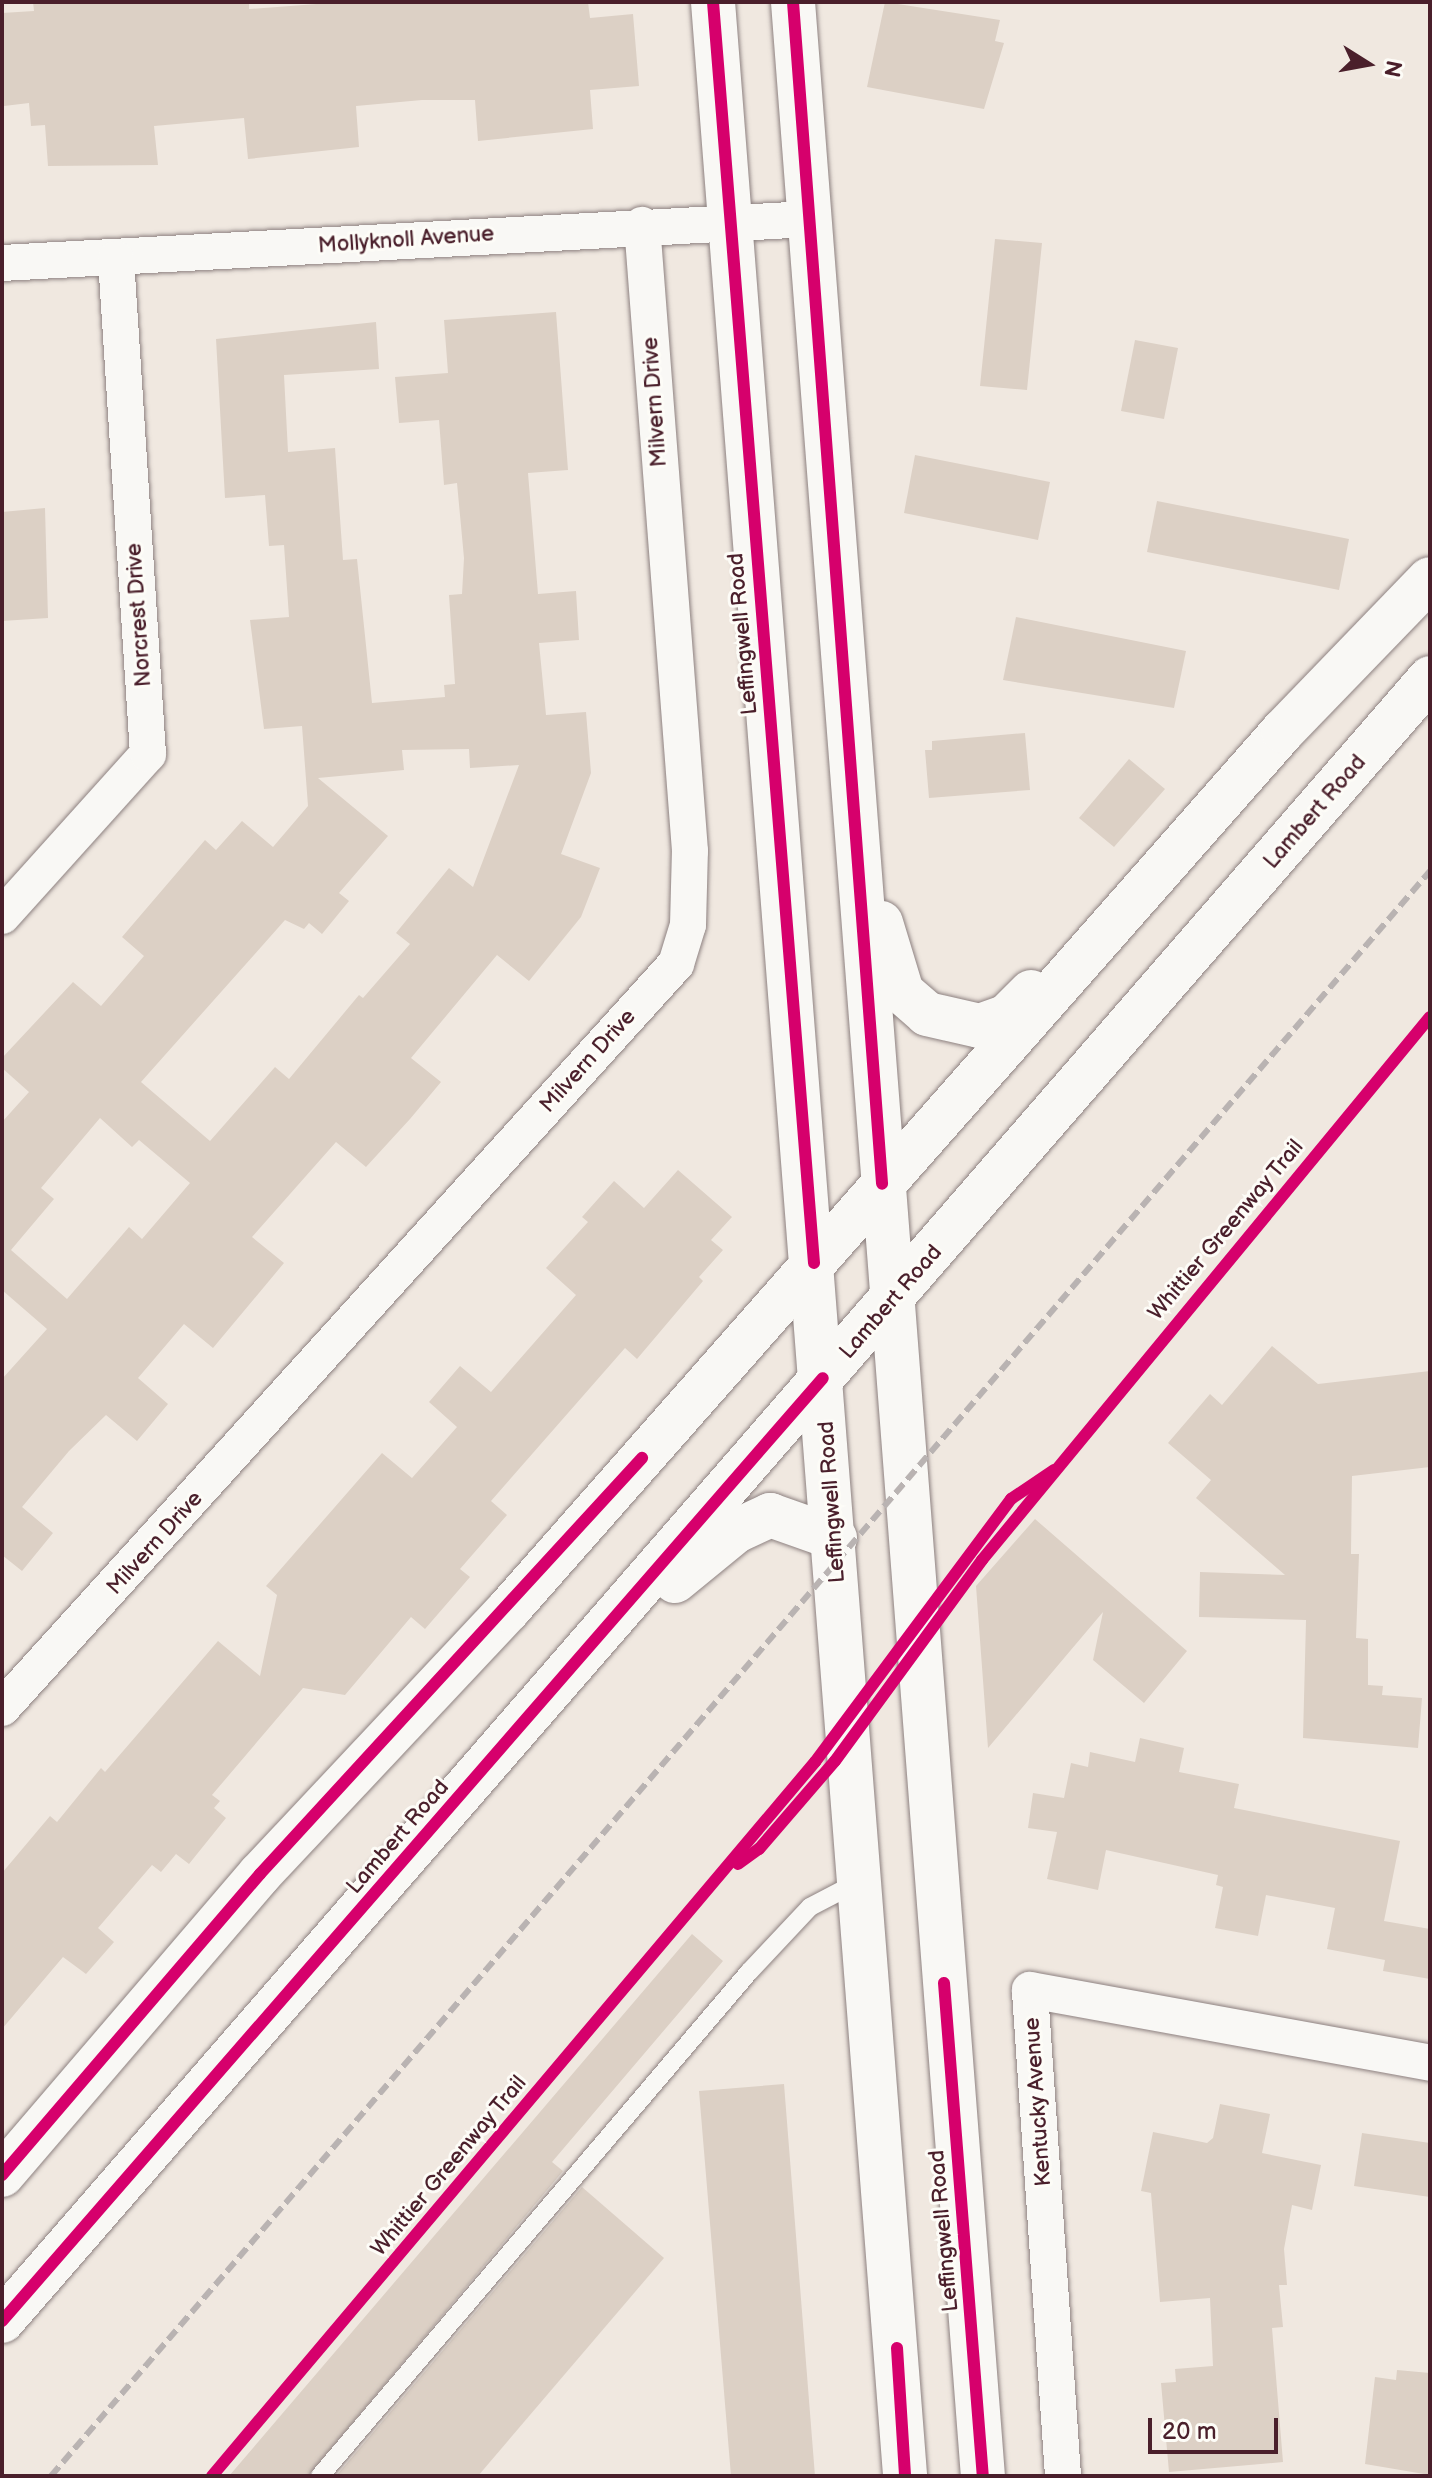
<!DOCTYPE html>
<style>
body{margin:0}
#map{position:relative;width:1432px;height:2478px;overflow:hidden;background:#f0e8e0;font-family:"Balsamiq Sans",sans-serif}
div>[style]{position:absolute}
.building>*{inset:0;background:#dcd0c5}
.roads{filter:drop-shadow(0 0 2px #8d8180) drop-shadow(0 0 2px #8d8180)}
.lane>*{height:18px;margin:-9px;padding:0 9px;transform-origin:9px;border-radius:9px;background:#f9f8f5}
.street>*{height:36px;margin:-18px;padding:0 18px;transform-origin:18px;border-radius:18px;background:#f9f8f5}
.secondary>*{height:44px;margin:-22px;padding:0 22px;transform-origin:22px;border-radius:22px;background:#f9f8f5}
.rail>*{height:6px;margin-top:-3px;transform-origin:0;background:repeating-linear-gradient(90deg,#b9b3b2 0 12px,transparent 0 18px)}
.cycleway>*{height:12px;margin:-6px;padding:0 6px;transform-origin:6px;border-radius:6px;background:#d6006c}
span{translate:-50% -50%;white-space:nowrap;text-align:center;line-height:1.15;-webkit-text-stroke:6px #fdfcf7;paint-order:stroke}
.street-label{font-size:22px;color:#4a1f2b}
.frame{position:absolute;inset:0;border:4px solid #4a1f2b;pointer-events:none}
.north{position:absolute;left:1328px;top:24px;width:80px;height:80px;-webkit-text-stroke:6px #fdfcf7;paint-order:stroke;rotate:101deg;font-size:22px;font-weight:700;line-height:32px;text-align:center;color:#4a1f2b}
.north::after{content:'';display:block;margin:auto;width:28px;height:36px;background:#4a1f2b;clip-path:polygon(50% 0,100% 100%,50% 72%,0 100%)}
.scale{position:absolute;left:1148px;top:2418px;width:130px;height:36px;box-sizing:border-box;border:4px solid #4a1f2b;border-top:0;padding-left:10px;font-size:24px;line-height:28px;white-space:nowrap;color:#4a1f2b;-webkit-text-stroke:6px #fdfcf7;paint-order:stroke}
</style>
<div id="map">
<div class="building">
<div style="clip-path:polygon(33px 2px,249px 2px,249px 9px,343px 2px,588px 2px,590px 18px,633px 14px,639px 86px,590px 90px,593px 129px,478px 141px,475px 100px,422px 100px,356px 106px,359px 147px,248px 159px,244px 118px,154px 126px,158px 165px,48px 166px,45px 125px,31px 126px,29px 103px,4px 106px,2px 13px,34px 11px)"></div>
<div style="clip-path:polygon(885px 2px,1000px 20px,995px 41px,1004px 43px,984px 109px,867px 87px)"></div>
<div style="clip-path:polygon(995px 239px,1042px 243px,1027px 390px,980px 386px)"></div>
<div style="clip-path:polygon(evenodd,556px 312px,568px 470px,528px 473px,538px 594px,576px 591px,579px 640px,539px 643px,546px 715px,586px 712px,591px 773px,561px 854px,600px 868px,581px 917px,529px 981px,497px 955px,411px 1058px,441px 1082px,410px 1119px,366px 1167px,336px 1142px,252px 1237px,284px 1263px,213px 1348px,184px 1324px,138px 1378px,168px 1404px,137px 1441px,106px 1415px,69px 1451px,22px 1507px,53px 1533px,22px 1571px,2px 1555px,2px 1379px,47px 1329px,2px 1290px,2px 1122px,29px 1092px,2px 1068px,2px 1058px,73px 982px,101px 1006px,144px 956px,122px 937px,205px 840px,216px 850px,242px 821px,273px 847px,308px 806px,302px 726px,264px 729px,250px 620px,289px 617px,284px 545px,269px 546px,265px 495px,225px 498px,216px 339px,376px 322px,379px 369px,284px 375px,288px 452px,335px 448px,343px 560px,357px 559px,372px 703px,445px 697px,444px 685px,455px 684px,449px 595px,462px 594px,464px 558px,457px 483px,444px 485px,439px 420px,399px 423px,395px 377px,448px 373px,444px 320px,556px 312px,469px 749px,470px 768px,519px 765px,473px 887px,449px 868px,396px 933px,410px 944px,363px 998px,359px 995px,289px 1079px,275px 1067px,210px 1141px,141px 1082px,285px 920px,304px 929px,309px 923px,322px 934px,349px 901px,339px 893px,388px 836px,318px 778px,404px 770px,402px 750px,469px 749px,556px 312px,100px 1118px,132px 1147px,139px 1140px,190px 1183px,142px 1239px,129px 1227px,67px 1299px,11px 1250px,54px 1199px,41px 1188px,100px 1118px)"></div>
<div style="clip-path:polygon(1135px 340px,1178px 348px,1164px 419px,1121px 411px)"></div>
<div style="clip-path:polygon(915px 455px,1050px 482px,1038px 540px,904px 513px)"></div>
<div style="clip-path:polygon(1157px 501px,1349px 539px,1339px 590px,1147px 552px)"></div>
<div style="clip-path:polygon(45px 508px,48px 618px,2px 621px,2px 512px)"></div>
<div style="clip-path:polygon(1016px 617px,1186px 651px,1174px 708px,1003px 680px)"></div>
<div style="clip-path:polygon(1025px 733px,1030px 790px,929px 798px,925px 750px,932px 750px,932px 741px)"></div>
<div style="clip-path:polygon(1129px 759px,1165px 789px,1114px 847px,1079px 818px)"></div>
<div style="clip-path:polygon(678px 1170px,732px 1217px,711px 1240px,723px 1250px,699px 1277px,703px 1281px,637px 1359px,625px 1348px,491px 1501px,507px 1515px,460px 1569px,470px 1577px,425px 1629px,411px 1617px,345px 1695px,303px 1688px,212px 1795px,220px 1801px,214px 1808px,226px 1818px,189px 1864px,176px 1854px,161px 1872px,152px 1865px,98px 1928px,114px 1942px,86px 1974px,63px 1957px,2px 2029px,2px 1873px,50px 1816px,57px 1822px,101px 1768px,105px 1772px,218px 1641px,260px 1676px,277px 1595px,266px 1586px,382px 1453px,412px 1478px,457px 1427px,429px 1402px,460px 1366px,491px 1392px,576px 1295px,546px 1268px,588px 1222px,582px 1217px,614px 1181px,644px 1208px)"></div>
<div style="clip-path:polygon(1272px 1346px,1318px 1384px,1430px 1371px,1430px 1467px,1352px 1476px,1351px 1554px,1359px 1554px,1356px 1638px,1368px 1639px,1368px 1685px,1383px 1686px,1382px 1695px,1422px 1698px,1418px 1748px,1303px 1738px,1306px 1620px,1199px 1617px,1200px 1572px,1285px 1575px,1196px 1498px,1211px 1480px,1168px 1443px,1210px 1394px,1222px 1405px)"></div>
<div style="clip-path:polygon(1035px 1519px,1187px 1651px,1144px 1703px,1093px 1660px,1103px 1612px,988px 1748px,976px 1586px)"></div>
<div style="clip-path:polygon(1140px 1738px,1184px 1748px,1179px 1772px,1239px 1784px,1234px 1808px,1400px 1841px,1384px 1921px,1430px 1929px,1430px 1979px,1383px 1971px,1385px 1960px,1327px 1949px,1335px 1908px,1266px 1895px,1258px 1936px,1215px 1928px,1223px 1887px,1216px 1885px,1218px 1875px,1106px 1850px,1098px 1890px,1047px 1879px,1057px 1832px,1028px 1828px,1033px 1793px,1064px 1798px,1071px 1763px,1088px 1767px,1090px 1752px,1135px 1762px)"></div>
<div style="clip-path:polygon(692px 1934px,723px 1961px,552px 2162px,563px 2171px,308px 2476px,229px 2476px)"></div>
<div style="clip-path:polygon(784px 2084px,815px 2476px,731px 2476px,699px 2091px)"></div>
<div style="clip-path:polygon(1220px 2104px,1270px 2114px,1262px 2153px,1321px 2165px,1312px 2210px,1292px 2205px,1284px 2249px,1287px 2285px,1279px 2285px,1283px 2327px,1272px 2328px,1283px 2462px,1169px 2472px,1161px 2383px,1176px 2382px,1175px 2369px,1213px 2366px,1210px 2298px,1160px 2302px,1151px 2193px,1141px 2191px,1153px 2132px,1207px 2143px,1213px 2138px)"></div>
<div style="clip-path:polygon(1362px 2133px,1430px 2143px,1430px 2197px,1354px 2186px)"></div>
<div style="clip-path:polygon(582px 2187px,664px 2258px,478px 2476px,336px 2476px)"></div>
<div style="clip-path:polygon(1397px 2370px,1430px 2373px,1430px 2475px,1365px 2464px,1375px 2377px,1396px 2380px)"></div>
</div>
<div class="roads">
<div class="lane">
<div style="left:320px;top:2476px;width:662px;rotate:-49.6deg"></div>
<div style="left:749px;top:1972px;width:89px;rotate:-46.8deg"></div>
<div style="left:810px;top:1907px;width:54px;rotate:-27.5deg"></div>
</div>
<div class="street">
<div style="left:2px;top:263px;width:808px;rotate:-3.12deg"></div>
<div style="left:2px;top:916px;width:218px;rotate:-48deg"></div>
<div style="left:148px;top:754px;width:496px;rotate:-93.7deg"></div>
<div style="left:2px;top:1708px;width:1004px;rotate:-47.83deg"></div>
<div style="left:676px;top:964px;width:41px;rotate:-72.9deg"></div>
<div style="left:688px;top:925px;width:74px;rotate:-88.5deg"></div>
<div style="left:690px;top:851px;width:628px;rotate:-94.38deg"></div>
<div style="left:1063px;top:2476px;width:487px;rotate:-93.9deg"></div>
<div style="left:1030px;top:1990px;width:407px;rotate:10.3deg"></div>
</div>
<div class="secondary">
<div style="left:713px;top:2px;width:2481px;rotate:85.56deg"></div>
<div style="left:793px;top:2px;width:2481px;rotate:85.61deg"></div>
<div style="left:881px;top:923px;width:72px;rotate:73.1deg"></div>
<div style="left:902px;top:992px;width:33px;rotate:41deg"></div>
<div style="left:927px;top:1014px;width:54px;rotate:12.8deg"></div>
<div style="left:980px;top:1026px;width:29px;rotate:-20deg"></div>
<div style="left:1007px;top:1016px;width:34px;rotate:-45deg"></div>
<div style="left:675px;top:1581px;width:79px;rotate:-39.3deg"></div>
<div style="left:736px;top:1531px;width:38px;rotate:-25deg"></div>
<div style="left:770px;top:1515px;width:69px;rotate:19.5deg"></div>
<div style="left:2px;top:2175px;width:396px;rotate:-49.4deg"></div>
<div style="left:260px;top:1874px;width:362px;rotate:-46.8deg"></div>
<div style="left:508px;top:1610px;width:1172px;rotate:-48.6deg"></div>
<div style="left:1283px;top:731px;width:211px;rotate:-46deg"></div>
<div style="left:2px;top:2321px;width:2177px;rotate:-49deg"></div>
</div>
</div>
<div class="rail">
<div style="left:51px;top:2476px;width:2116px;rotate:-49.33deg"></div>
</div>
<div class="cycleway">
<div style="left:713px;top:2px;width:1265px;rotate:85.42deg"></div>
<div style="left:793px;top:2px;width:1185px;rotate:85.69deg"></div>
<div style="left:738px;top:1864px;width:26px;rotate:-36deg"></div>
<div style="left:759px;top:1849px;width:116px;rotate:-49.2deg"></div>
<div style="left:835px;top:1761px;width:249px;rotate:-53.8deg"></div>
<div style="left:982px;top:1560px;width:704px;rotate:-50.48deg"></div>
<div style="left:944px;top:1983px;width:495px;rotate:85.5deg"></div>
<div style="left:2px;top:2175px;width:396px;rotate:-49.4deg"></div>
<div style="left:260px;top:1874px;width:565px;rotate:-47.44deg"></div>
<div style="left:2px;top:2321px;width:1250px;rotate:-48.96deg"></div>
<div style="left:897px;top:2348px;width:128px;rotate:86.4deg"></div>
<div style="left:212px;top:2476px;width:935px;rotate:-49.82deg"></div>
<div style="left:815px;top:1762px;width:328px;rotate:-53.3deg"></div>
<div style="left:1011px;top:1499px;width:52px;rotate:-34deg"></div>
</div>
<div class="street-label">
<span style="left:406px;top:240px;rotate:-4deg">Mollyknoll Avenue</span>
<span style="left:655px;top:402px;rotate:-94deg">Milvern Drive</span>
<span style="left:139px;top:615px;rotate:-94deg">Norcrest Drive</span>
<span style="left:743px;top:634px;rotate:-95deg">Leffingwell Road</span>
<span style="left:1315px;top:812px;rotate:-49deg">Lambert Road</span>
<span style="left:588px;top:1061px;rotate:-48deg">Milvern Drive</span>
<span style="left:1226px;top:1230px;rotate:-50deg">Whittier Greenway Trail</span>
<span style="left:891px;top:1302px;rotate:-49deg">Lambert Road</span>
<span style="left:832px;top:1502px;rotate:-94deg">Leffingwell Road</span>
<span style="left:155px;top:1543px;rotate:-48deg">Milvern Drive</span>
<span style="left:398px;top:1837px;rotate:-49deg">Lambert Road</span>
<span style="left:1038px;top:2102px;rotate:-94deg">Kentucky Avenue</span>
<span style="left:449px;top:2166px;rotate:-50deg">Whittier Greenway Trail</span>
<span style="left:944px;top:2231px;rotate:-95deg">Leffingwell Road</span>
</div>
<div class="frame"></div>
<div class="north">N</div>
<div class="scale">20 m</div>
</div>
